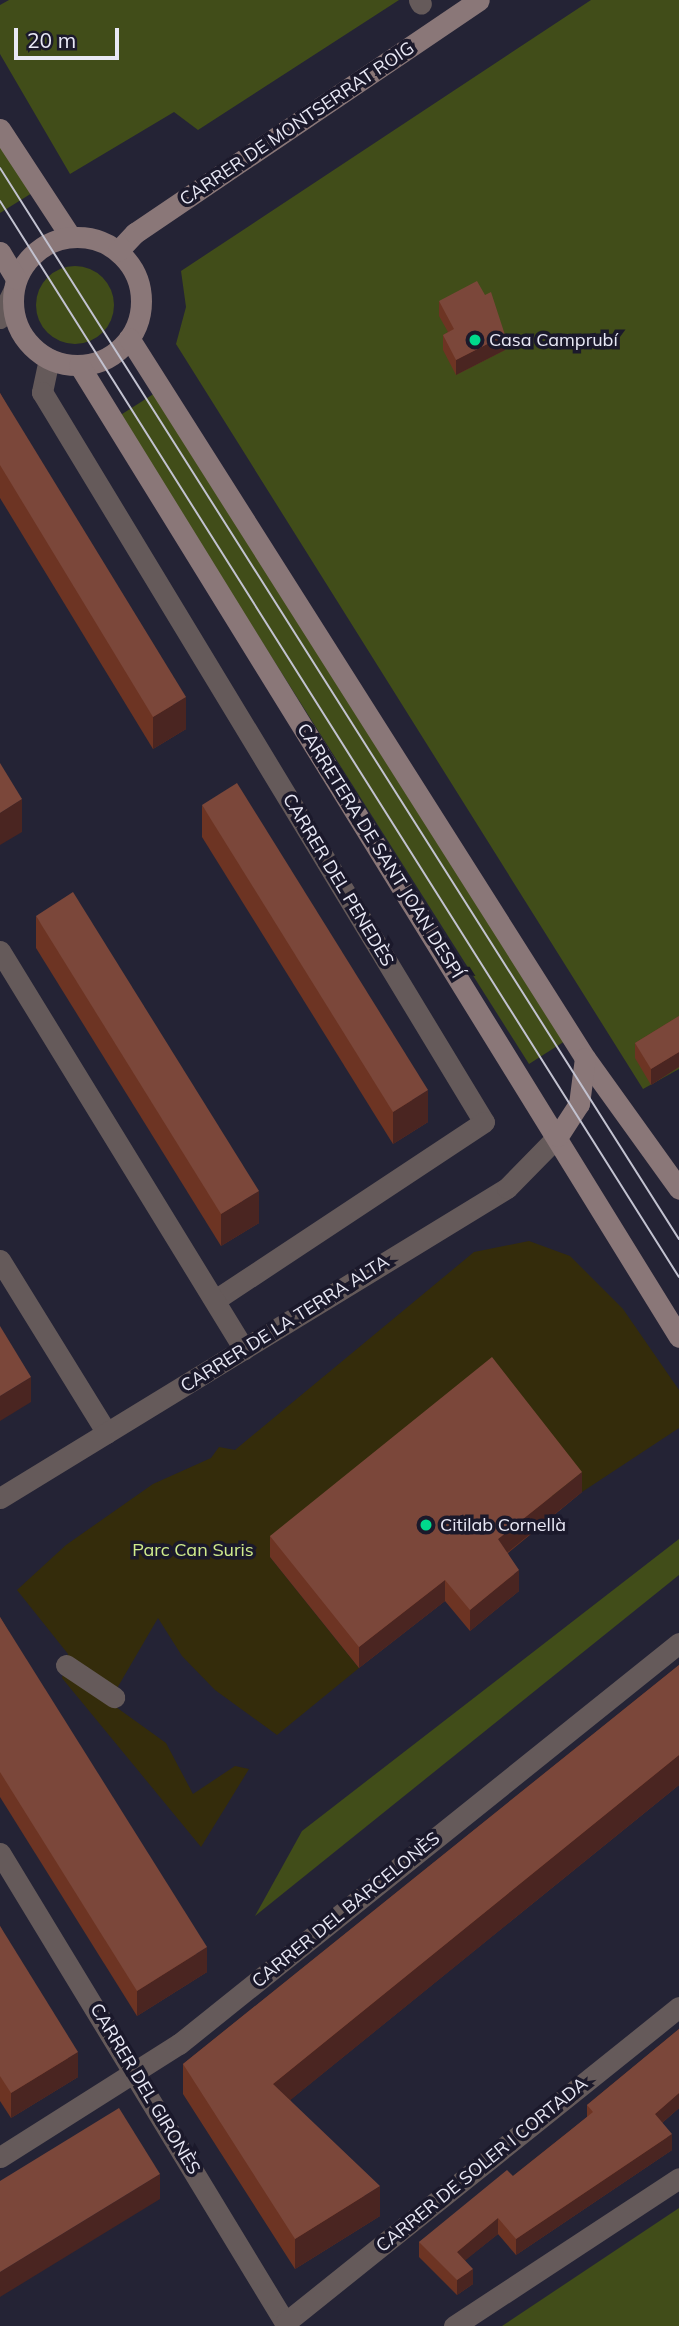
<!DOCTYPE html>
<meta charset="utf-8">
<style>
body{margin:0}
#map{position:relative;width:679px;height:2326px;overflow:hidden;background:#242335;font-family:Mulish,sans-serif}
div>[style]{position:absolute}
.green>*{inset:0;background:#414d19}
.round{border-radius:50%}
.sand>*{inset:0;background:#342c0b}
.street>*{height:21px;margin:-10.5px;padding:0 10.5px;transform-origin:10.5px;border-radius:10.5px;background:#655a5a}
.secondary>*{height:21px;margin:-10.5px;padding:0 10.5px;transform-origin:10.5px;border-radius:10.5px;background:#8a7778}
.secondary>.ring{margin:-10.5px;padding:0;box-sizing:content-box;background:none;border:21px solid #8a7778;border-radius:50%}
.tram>*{height:2px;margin:-1px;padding:0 1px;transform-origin:1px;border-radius:1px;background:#c2c2d0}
.wall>*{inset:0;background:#6d3423}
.shaded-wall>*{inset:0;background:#4a2521}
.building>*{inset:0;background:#7b473a}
.dots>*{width:19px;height:19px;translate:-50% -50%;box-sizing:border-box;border:4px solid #1b192b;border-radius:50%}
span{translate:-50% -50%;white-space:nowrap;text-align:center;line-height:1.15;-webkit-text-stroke:7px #1b192b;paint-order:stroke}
.street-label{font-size:18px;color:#e9e9f6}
.poi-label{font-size:18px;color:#e9e9f6}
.left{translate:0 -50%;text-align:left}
.park-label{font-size:18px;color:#d1ec8c}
.scale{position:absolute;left:14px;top:28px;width:105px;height:32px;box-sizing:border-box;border:4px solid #e9e9f6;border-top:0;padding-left:9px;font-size:21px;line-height:24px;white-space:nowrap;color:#e9e9f6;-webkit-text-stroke:5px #1b192b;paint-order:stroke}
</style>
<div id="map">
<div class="green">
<div style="clip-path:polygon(9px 0,399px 0,198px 130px,174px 112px,70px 174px,0 54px,0 5px)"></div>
<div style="clip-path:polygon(591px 0,679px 0,679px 1069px,643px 1089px,176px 344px,186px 307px,181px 271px)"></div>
<div style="clip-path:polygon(0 142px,32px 193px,0 213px)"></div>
<div class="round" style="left:36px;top:266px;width:78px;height:78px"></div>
<div style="clip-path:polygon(155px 393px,565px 1041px,529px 1064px,119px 416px)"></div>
<div style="clip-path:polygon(679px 1539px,679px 1575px,255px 1916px,302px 1831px)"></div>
<div style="clip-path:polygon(679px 2208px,679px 2326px,502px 2326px)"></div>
</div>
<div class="sand">
<div style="clip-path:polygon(529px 1241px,570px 1256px,623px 1309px,679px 1390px,679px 1428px,582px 1492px,270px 1557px,359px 1668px,277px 1735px,215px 1690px,182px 1656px,158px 1618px,109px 1702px,166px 1743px,193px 1794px,235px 1766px,249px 1769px,201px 1847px,62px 1678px,68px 1654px,17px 1590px,66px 1545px,153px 1484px,211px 1458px,219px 1447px,235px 1450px,474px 1252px)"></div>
</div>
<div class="street">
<div style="left:419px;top:0;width:4px;rotate:63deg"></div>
<div style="left:0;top:318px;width:30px;rotate:-64deg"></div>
<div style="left:49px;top:359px;width:34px;rotate:102deg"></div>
<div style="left:42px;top:392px;width:853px;rotate:58.81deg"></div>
<div style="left:484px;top:1122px;width:323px;rotate:146.5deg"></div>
<div style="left:0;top:951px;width:467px;rotate:58.5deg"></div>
<div style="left:0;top:1260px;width:203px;rotate:58.3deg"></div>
<div style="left:0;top:1498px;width:594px;rotate:-31.44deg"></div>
<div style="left:507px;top:1188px;width:73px;rotate:-45.6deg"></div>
<div style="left:66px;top:1665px;width:58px;rotate:33.7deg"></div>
<div style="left:0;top:1853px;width:553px;rotate:58.75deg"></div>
<div style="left:0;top:2157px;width:212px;rotate:-32.3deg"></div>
<div style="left:179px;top:2044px;width:641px;rotate:-38.73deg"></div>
<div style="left:285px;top:2323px;width:505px;rotate:-38.73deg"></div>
<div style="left:454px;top:2326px;width:269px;rotate:-33.3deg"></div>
</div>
<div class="secondary">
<div style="left:0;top:129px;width:128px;rotate:56.8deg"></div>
<div class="ring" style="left:13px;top:237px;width:107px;height:107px"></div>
<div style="left:118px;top:251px;width:25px;rotate:-47deg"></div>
<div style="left:135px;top:233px;width:415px;rotate:-34.1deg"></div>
<div style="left:0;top:252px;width:31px;rotate:59deg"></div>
<div style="left:129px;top:338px;width:852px;rotate:57.65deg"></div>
<div style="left:585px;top:1058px;width:161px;rotate:54.3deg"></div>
<div style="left:79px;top:365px;width:1142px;rotate:58.31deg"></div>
<div style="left:558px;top:1136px;width:38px;rotate:-57deg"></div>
<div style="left:579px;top:1104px;width:46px;rotate:-82.6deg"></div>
</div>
<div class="tram">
<div style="left:0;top:168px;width:1268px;rotate:57.63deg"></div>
<div style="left:0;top:201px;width:1272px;rotate:57.75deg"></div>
</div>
<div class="wall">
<div style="clip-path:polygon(439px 301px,505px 350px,456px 375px,443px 350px,443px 335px,448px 332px,439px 316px)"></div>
<div style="clip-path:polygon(0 393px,186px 729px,153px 749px,0 498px)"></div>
<div style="clip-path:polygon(202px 805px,428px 1122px,393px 1144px,202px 837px)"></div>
<div style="clip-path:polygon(36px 916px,259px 1223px,221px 1246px,36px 948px)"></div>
<div style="clip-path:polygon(679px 1016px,679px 1067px,651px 1085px,635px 1058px,635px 1043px)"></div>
<div style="clip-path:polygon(582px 1492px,508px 1553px,519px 1591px,470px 1631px,445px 1601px,359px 1668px,270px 1557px,270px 1536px)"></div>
<div style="clip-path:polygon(0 1617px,207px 1972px,137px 2016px,0 1797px)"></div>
<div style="clip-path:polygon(679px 1665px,679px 1785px,290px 2100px,380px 2216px,295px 2269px,183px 2094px,183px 2064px)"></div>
<div style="clip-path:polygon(0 1926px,78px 2077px,11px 2118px,0 2101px)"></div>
<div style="clip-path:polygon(679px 2029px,679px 2108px,662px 2123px,672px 2150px,516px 2255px,498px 2234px,465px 2260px,473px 2284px,457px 2295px,419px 2257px,419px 2242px,513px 2176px,587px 2117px,587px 2105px)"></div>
</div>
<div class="shaded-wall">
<div style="clip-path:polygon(505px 335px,505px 350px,456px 375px,456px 360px)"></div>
<div style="clip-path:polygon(186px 697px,186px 729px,153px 749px,153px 717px)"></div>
<div style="clip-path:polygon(22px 799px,22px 832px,0 845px,0 813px)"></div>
<div style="clip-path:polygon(679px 1052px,679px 1067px,651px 1085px,651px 1069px)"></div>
<div style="clip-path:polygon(428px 1090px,428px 1122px,393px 1144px,393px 1112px)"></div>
<div style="clip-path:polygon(259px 1191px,259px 1223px,221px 1246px,221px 1214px)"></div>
<div style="clip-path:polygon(31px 1377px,31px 1402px,0 1421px,0 1396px)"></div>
<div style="clip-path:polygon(582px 1472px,582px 1492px,498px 1560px,498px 1539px)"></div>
<div style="clip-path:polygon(519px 1570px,519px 1591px,470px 1631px,470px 1610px)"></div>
<div style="clip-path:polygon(445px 1580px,445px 1601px,359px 1668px,359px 1647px)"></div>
<div style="clip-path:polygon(679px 1755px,679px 1785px,273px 2114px,273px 2084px)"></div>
<div style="clip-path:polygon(207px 1947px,207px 1972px,137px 2016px,137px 1991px)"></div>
<div style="clip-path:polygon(78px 2052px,78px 2077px,11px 2118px,11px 2093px)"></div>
<div style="clip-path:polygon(679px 2093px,679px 2108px,655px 2129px,655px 2114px)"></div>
<div style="clip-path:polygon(672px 2134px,672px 2150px,516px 2255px,516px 2239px)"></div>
<div style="clip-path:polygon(160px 2174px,160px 2199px,0 2297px,0 2272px)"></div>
<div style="clip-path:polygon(380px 2186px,380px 2216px,295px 2269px,295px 2239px)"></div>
<div style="clip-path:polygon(498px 2218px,498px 2234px,457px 2267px,457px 2252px)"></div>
<div style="clip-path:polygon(473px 2269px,473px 2284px,457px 2295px,457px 2280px)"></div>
</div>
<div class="building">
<div style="clip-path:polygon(477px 281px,485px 295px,491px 292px,505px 335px,456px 360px,443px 335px,454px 329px,439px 301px)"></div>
<div style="clip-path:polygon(0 393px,186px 697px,153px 717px,0 465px)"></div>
<div style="clip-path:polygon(0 763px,22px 799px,0 813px)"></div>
<div style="clip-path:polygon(237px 783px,428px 1090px,393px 1112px,202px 805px)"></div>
<div style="clip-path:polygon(73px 892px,259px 1191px,221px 1214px,36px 916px)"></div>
<div style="clip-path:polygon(679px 1016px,679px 1052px,651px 1069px,635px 1043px)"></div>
<div style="clip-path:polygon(0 1326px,31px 1377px,0 1396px)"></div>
<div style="clip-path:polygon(492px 1357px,582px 1472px,498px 1539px,519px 1570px,470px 1610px,445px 1580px,359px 1647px,270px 1536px)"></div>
<div style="clip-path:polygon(0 1617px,207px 1947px,137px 1991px,0 1772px)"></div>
<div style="clip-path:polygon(679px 1665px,679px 1755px,273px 2084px,380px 2186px,295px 2239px,183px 2064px)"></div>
<div style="clip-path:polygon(0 1926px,78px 2052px,11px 2093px,0 2076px)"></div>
<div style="clip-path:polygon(679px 2029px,679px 2093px,655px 2114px,672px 2134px,516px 2239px,498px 2218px,457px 2252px,473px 2269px,457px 2280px,419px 2242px,507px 2170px,513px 2176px,567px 2133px,593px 2112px,587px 2105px)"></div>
<div style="clip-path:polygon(119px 2108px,160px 2174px,0 2272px,0 2181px)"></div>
</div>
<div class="dots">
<div style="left:475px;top:340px;background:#00d98c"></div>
<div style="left:426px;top:1525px;background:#00d98c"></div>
</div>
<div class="street-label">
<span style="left:297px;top:124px;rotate:-34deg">CARRER DE MONTSERRAT ROIG</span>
<span style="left:380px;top:851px;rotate:58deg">CARRETERA DE SANT JOAN DESPÍ</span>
<span style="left:338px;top:880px;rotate:59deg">CARRER DEL PENEDÈS</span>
<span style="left:285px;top:1324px;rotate:-32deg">CARRER DE LA TERRA ALTA</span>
<span style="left:346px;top:1910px;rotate:-39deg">CARRER DEL BARCELONÈS</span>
<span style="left:145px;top:2089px;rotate:59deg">CARRER DEL GIRONÈS</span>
<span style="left:482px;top:2165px;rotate:-39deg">CARRER DE SOLER I CORTADA</span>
</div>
<div class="poi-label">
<span class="left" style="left:489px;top:340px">Casa Camprubí</span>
<span class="left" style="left:440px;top:1525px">Citilab Cornellà</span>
</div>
<div class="park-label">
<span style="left:193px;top:1550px">Parc Can Suris</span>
</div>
<div class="scale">20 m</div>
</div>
